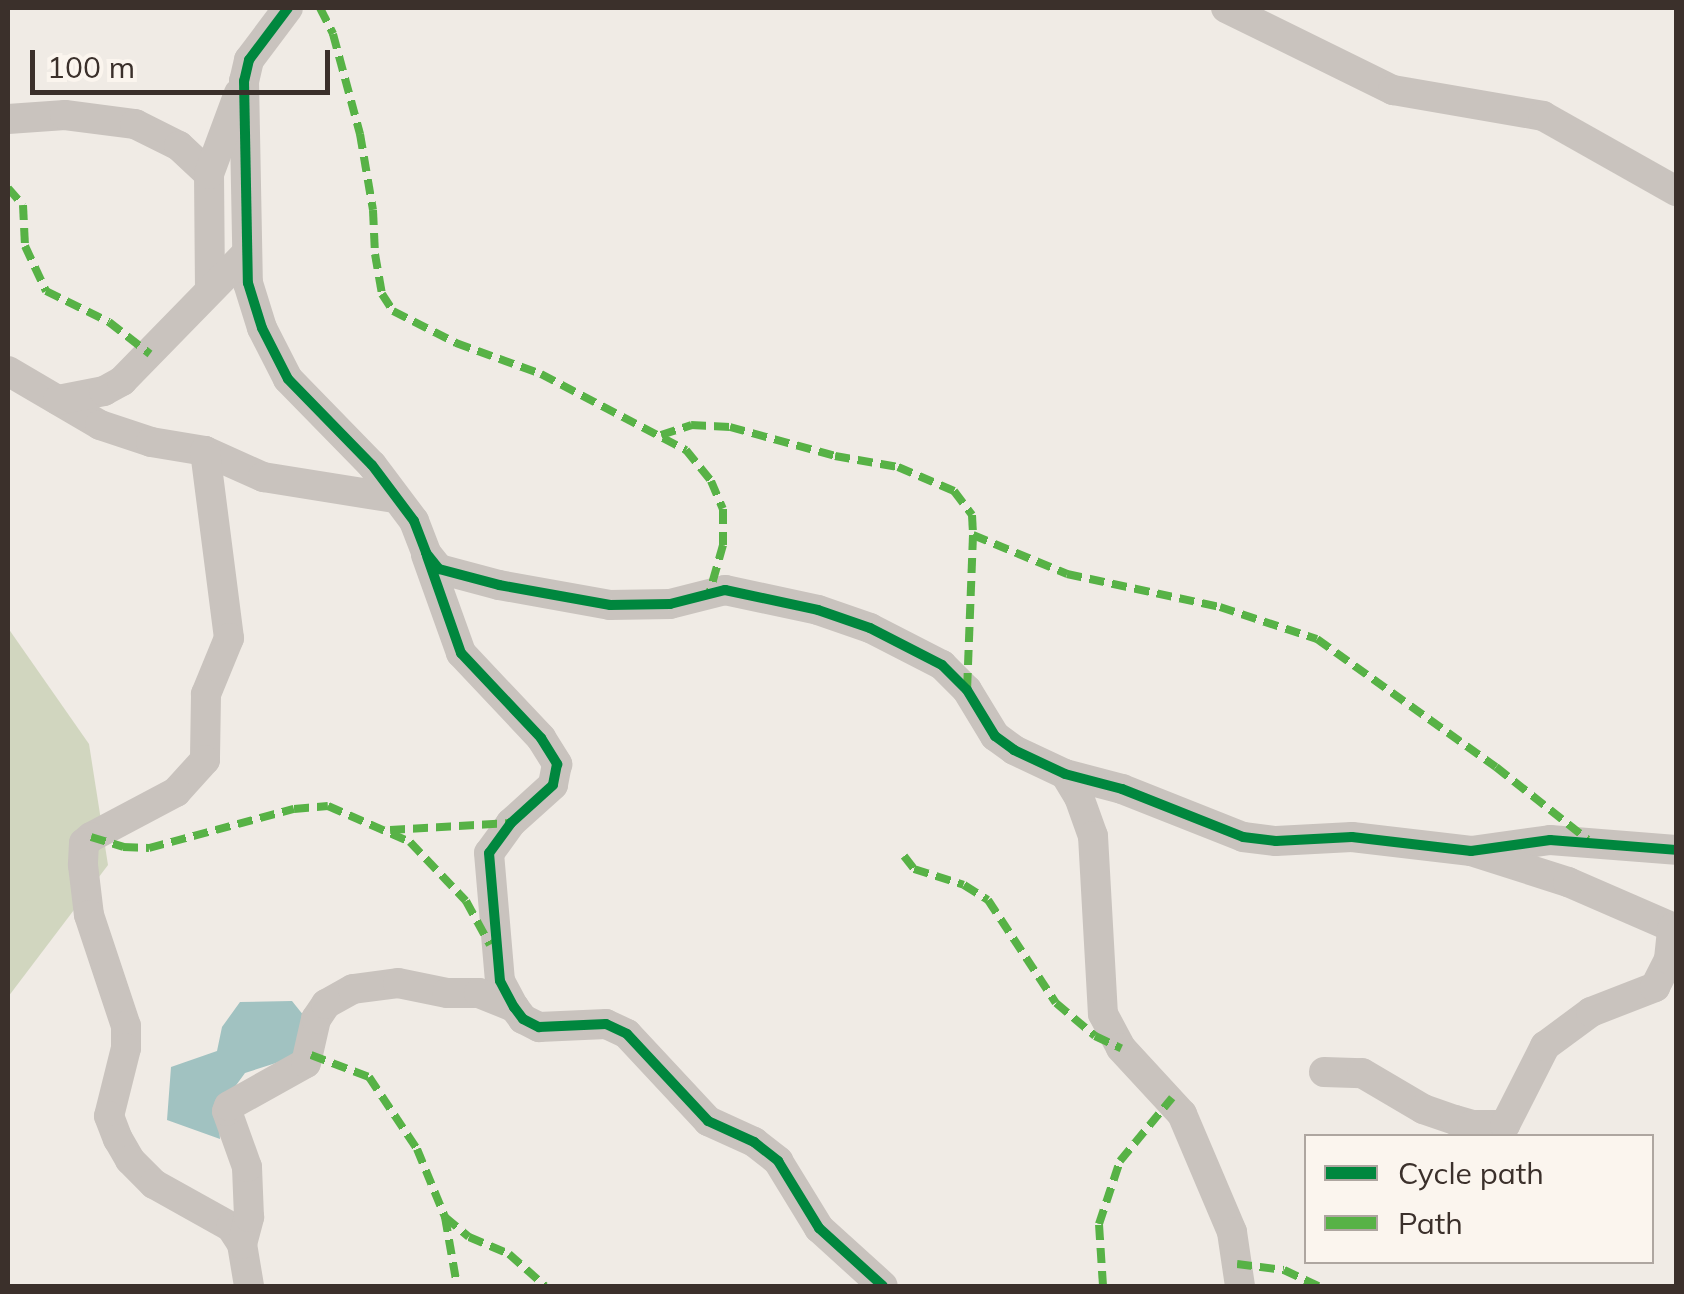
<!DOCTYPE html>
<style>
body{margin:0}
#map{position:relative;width:1684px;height:1294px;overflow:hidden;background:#f0ebe5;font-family:Mulish,sans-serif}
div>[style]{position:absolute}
.green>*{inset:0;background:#d1d6bf}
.water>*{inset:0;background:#a1c2c1}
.minor>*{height:30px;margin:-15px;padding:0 15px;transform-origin:15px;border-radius:15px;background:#c9c3be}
.quiet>*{height:8px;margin-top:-4px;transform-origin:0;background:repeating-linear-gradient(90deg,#57b246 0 15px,transparent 0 23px)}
.cycleway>*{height:10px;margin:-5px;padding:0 5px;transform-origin:5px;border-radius:5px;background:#00873e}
span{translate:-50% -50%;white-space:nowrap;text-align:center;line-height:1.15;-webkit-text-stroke:10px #fbf5ee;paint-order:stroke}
.frame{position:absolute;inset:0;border:10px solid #3b302b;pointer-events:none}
.legend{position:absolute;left:1304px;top:1134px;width:350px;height:130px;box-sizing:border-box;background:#fbf5ee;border:2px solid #aea6a0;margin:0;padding:12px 18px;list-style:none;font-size:30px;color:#3b302b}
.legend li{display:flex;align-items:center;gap:20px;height:50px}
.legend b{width:50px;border:2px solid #aea6a0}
.scale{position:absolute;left:30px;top:50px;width:300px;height:45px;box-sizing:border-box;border:5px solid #3b302b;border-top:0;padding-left:12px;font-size:30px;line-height:35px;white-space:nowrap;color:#3b302b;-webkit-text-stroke:8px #fbf5ee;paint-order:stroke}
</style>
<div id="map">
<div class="green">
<div style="clip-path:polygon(8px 628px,89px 744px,108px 865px,8px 997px)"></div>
</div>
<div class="water">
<div style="clip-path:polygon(292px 1001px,312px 1026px,301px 1055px,245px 1073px,218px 1110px,220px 1139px,167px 1120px,171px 1067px,217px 1051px,222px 1027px,240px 1002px)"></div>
</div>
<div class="minor">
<div style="left:288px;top:8px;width:65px;rotate:126.9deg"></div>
<div style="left:249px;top:60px;width:22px;rotate:103deg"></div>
<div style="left:244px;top:81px;width:202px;rotate:88.9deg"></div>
<div style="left:248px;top:283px;width:47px;rotate:72.7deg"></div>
<div style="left:262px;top:328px;width:57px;rotate:63deg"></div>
<div style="left:288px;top:379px;width:120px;rotate:45.7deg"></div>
<div style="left:372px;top:465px;width:70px;rotate:53.1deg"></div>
<div style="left:414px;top:521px;width:34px;rotate:69deg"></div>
<div style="left:426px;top:553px;width:21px;rotate:51deg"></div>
<div style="left:439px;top:569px;width:62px;rotate:14.9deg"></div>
<div style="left:499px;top:585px;width:113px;rotate:10.2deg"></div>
<div style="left:610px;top:605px;width:60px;rotate:-1deg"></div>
<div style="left:670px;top:604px;width:57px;rotate:-14.3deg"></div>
<div style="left:725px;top:590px;width:95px;rotate:12.1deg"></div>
<div style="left:818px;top:610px;width:55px;rotate:19.1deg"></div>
<div style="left:870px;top:628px;width:81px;rotate:27.2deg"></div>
<div style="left:942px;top:665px;width:35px;rotate:45deg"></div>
<div style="left:967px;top:690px;width:54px;rotate:58.7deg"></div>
<div style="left:995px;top:736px;width:24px;rotate:36deg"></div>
<div style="left:1014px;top:750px;width:56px;rotate:25.2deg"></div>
<div style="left:1065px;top:774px;width:59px;rotate:14.7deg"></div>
<div style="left:1122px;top:789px;width:130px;rotate:21.6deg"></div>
<div style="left:1243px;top:837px;width:33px;rotate:7deg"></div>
<div style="left:1276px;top:841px;width:76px;rotate:-3deg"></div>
<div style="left:1352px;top:837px;width:120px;rotate:6.7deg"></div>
<div style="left:1471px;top:851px;width:80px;rotate:-7.9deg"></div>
<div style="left:1550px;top:840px;width:126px;rotate:4.5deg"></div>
<div style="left:1226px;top:8px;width:186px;rotate:26.2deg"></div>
<div style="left:1393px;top:90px;width:152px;rotate:9.8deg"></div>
<div style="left:1543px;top:116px;width:153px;rotate:29.4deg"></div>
<div style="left:8px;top:119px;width:57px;rotate:-4deg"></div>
<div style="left:65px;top:115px;width:71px;rotate:7.3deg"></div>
<div style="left:135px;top:124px;width:49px;rotate:26.6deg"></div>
<div style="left:179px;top:146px;width:41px;rotate:43deg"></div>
<div style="left:210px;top:289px;width:115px;rotate:-90.5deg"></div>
<div style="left:209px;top:174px;width:86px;rotate:-69.7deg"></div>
<div style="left:8px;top:371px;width:107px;rotate:30.4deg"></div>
<div style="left:100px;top:425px;width:54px;rotate:18.4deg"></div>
<div style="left:151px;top:442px;width:55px;rotate:9.5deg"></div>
<div style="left:205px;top:451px;width:64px;rotate:24.1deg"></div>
<div style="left:263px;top:477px;width:133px;rotate:9.1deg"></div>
<div style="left:58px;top:400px;width:47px;rotate:-11.1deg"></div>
<div style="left:104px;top:391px;width:21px;rotate:-29deg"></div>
<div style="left:122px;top:381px;width:177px;rotate:-45.7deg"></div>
<div style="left:205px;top:451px;width:189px;rotate:82.7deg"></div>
<div style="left:229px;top:638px;width:61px;rotate:112.3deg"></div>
<div style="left:206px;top:694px;width:66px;rotate:90.9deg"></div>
<div style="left:205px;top:760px;width:43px;rotate:132.2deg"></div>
<div style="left:176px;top:792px;width:96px;rotate:152.1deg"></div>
<div style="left:91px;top:837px;width:9px;rotate:139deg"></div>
<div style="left:84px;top:843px;width:22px;rotate:93deg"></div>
<div style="left:83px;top:865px;width:50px;rotate:83.2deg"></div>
<div style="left:89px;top:915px;width:117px;rotate:71.6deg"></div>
<div style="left:126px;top:1026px;width:22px;rotate:90deg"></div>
<div style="left:126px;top:1048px;width:70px;rotate:104deg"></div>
<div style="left:109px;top:1116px;width:25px;rotate:69deg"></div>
<div style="left:118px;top:1139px;width:24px;rotate:60deg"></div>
<div style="left:130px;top:1160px;width:34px;rotate:45deg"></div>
<div style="left:154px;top:1184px;width:88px;rotate:29.2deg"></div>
<div style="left:231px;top:1227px;width:20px;rotate:57deg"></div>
<div style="left:242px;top:1244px;width:43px;rotate:80.5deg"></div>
<div style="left:426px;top:555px;width:104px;rotate:70.3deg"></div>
<div style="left:461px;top:653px;width:117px;rotate:46.7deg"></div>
<div style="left:541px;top:738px;width:31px;rotate:58deg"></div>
<div style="left:557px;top:764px;width:21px;rotate:101deg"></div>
<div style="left:553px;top:785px;width:57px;rotate:137.9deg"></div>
<div style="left:511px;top:823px;width:37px;rotate:126deg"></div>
<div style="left:489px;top:853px;width:128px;rotate:85.1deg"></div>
<div style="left:500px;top:981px;width:30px;rotate:62deg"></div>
<div style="left:514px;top:1007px;width:15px;rotate:53deg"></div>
<div style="left:523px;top:1019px;width:18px;rotate:27deg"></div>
<div style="left:539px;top:1027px;width:67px;rotate:-2.6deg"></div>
<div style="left:606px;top:1024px;width:23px;rotate:25deg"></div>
<div style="left:627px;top:1034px;width:119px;rotate:47deg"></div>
<div style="left:708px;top:1121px;width:51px;rotate:24.5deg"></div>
<div style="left:754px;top:1142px;width:31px;rotate:38deg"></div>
<div style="left:778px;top:1161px;width:79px;rotate:58.5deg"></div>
<div style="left:819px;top:1228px;width:86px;rotate:42.2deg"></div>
<div style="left:1065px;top:774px;width:27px;rotate:59deg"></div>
<div style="left:1079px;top:797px;width:41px;rotate:70.3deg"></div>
<div style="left:1093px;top:836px;width:178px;rotate:86.8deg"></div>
<div style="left:1103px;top:1014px;width:38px;rotate:62deg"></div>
<div style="left:1121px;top:1048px;width:90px;rotate:47.3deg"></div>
<div style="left:1182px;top:1114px;width:128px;rotate:67deg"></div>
<div style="left:1232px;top:1232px;width:55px;rotate:81.6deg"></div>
<div style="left:1474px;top:852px;width:99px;rotate:17.7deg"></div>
<div style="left:1568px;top:882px;width:118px;rotate:23.5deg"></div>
<div style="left:1324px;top:1072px;width:38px;rotate:2deg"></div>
<div style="left:1362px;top:1073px;width:71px;rotate:30.5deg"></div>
<div style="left:1423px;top:1109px;width:34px;rotate:19deg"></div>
<div style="left:1455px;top:1120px;width:18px;rotate:16deg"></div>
<div style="left:1472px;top:1125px;width:33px"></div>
<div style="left:1505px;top:1125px;width:89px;rotate:-63.1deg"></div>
<div style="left:1545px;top:1046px;width:57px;rotate:-36.5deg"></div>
<div style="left:1591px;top:1012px;width:69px;rotate:-21.3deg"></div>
<div style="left:1655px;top:987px;width:31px;rotate:-63deg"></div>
<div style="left:1669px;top:959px;width:31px;rotate:-84deg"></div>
<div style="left:242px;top:1244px;width:28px;rotate:-75deg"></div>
<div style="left:249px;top:1217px;width:50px;rotate:-92.3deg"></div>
<div style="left:247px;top:1167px;width:59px;rotate:-109.7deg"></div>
<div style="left:227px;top:1111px;width:5px;rotate:-68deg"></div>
<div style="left:229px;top:1106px;width:88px;rotate:-29.2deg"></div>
<div style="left:306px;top:1063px;width:45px;rotate:-77.2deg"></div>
<div style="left:316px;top:1019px;width:18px;rotate:-56deg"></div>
<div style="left:326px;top:1004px;width:31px;rotate:-29deg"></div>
<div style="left:353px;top:989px;width:45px;rotate:-7.6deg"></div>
<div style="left:398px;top:983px;width:50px;rotate:11.5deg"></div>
<div style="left:447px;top:993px;width:32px"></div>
<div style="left:479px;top:993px;width:38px;rotate:22deg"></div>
</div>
<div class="quiet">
<div style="left:320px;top:8px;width:29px;rotate:63deg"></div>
<div style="left:333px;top:34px;width:104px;rotate:74.9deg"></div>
<div style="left:360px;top:134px;width:77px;rotate:80.3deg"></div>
<div style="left:373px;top:210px;width:44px;rotate:87.4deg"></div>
<div style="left:375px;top:254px;width:41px;rotate:80.1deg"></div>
<div style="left:382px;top:294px;width:20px;rotate:57deg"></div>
<div style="left:393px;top:311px;width:71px;rotate:26.9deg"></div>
<div style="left:456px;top:343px;width:90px;rotate:20deg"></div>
<div style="left:541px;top:374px;width:164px;rotate:27.7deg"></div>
<div style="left:686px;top:450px;width:40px;rotate:51deg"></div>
<div style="left:711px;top:481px;width:30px;rotate:67deg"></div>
<div style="left:723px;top:509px;width:36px;rotate:90deg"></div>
<div style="left:723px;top:545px;width:48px;rotate:105.8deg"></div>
<div style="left:8px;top:188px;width:23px;rotate:49deg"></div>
<div style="left:23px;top:205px;width:41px;rotate:87.2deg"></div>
<div style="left:25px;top:246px;width:50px;rotate:65deg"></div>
<div style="left:46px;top:291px;width:70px;rotate:26.2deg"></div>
<div style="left:109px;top:322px;width:52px;rotate:38deg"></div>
<div style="left:661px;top:435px;width:32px;rotate:-18deg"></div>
<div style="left:691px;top:425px;width:39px;rotate:3deg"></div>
<div style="left:730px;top:427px;width:109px;rotate:15.4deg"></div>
<div style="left:835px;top:456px;width:64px;rotate:9.9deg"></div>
<div style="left:898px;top:467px;width:61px;rotate:23.2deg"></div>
<div style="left:954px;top:491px;width:30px;rotate:53deg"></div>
<div style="left:972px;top:515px;width:20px;rotate:87deg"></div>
<div style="left:973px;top:535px;width:155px;rotate:92.2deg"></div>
<div style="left:973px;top:535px;width:102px;rotate:22.5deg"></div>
<div style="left:1067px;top:574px;width:157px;rotate:12.2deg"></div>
<div style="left:1220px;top:607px;width:102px;rotate:18.3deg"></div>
<div style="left:1317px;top:639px;width:220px;rotate:35.6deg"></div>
<div style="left:1496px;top:767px;width:117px;rotate:38.4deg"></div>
<div style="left:390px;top:830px;width:121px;rotate:-3.3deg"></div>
<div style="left:91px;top:837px;width:34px;rotate:17deg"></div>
<div style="left:123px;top:847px;width:26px;rotate:2deg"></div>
<div style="left:149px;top:848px;width:150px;rotate:-15.1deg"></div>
<div style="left:294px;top:809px;width:34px;rotate:-5deg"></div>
<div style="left:328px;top:806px;width:90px;rotate:23.7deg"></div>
<div style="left:410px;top:842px;width:81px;rotate:46.5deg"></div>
<div style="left:466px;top:901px;width:50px;rotate:61.4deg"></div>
<div style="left:904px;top:856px;width:16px;rotate:52deg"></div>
<div style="left:914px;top:869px;width:52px;rotate:17.7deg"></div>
<div style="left:964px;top:885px;width:28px;rotate:32deg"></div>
<div style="left:988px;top:900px;width:123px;rotate:56.6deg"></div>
<div style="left:1056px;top:1003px;width:51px;rotate:40.2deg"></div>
<div style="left:1095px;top:1036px;width:29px;rotate:25deg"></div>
<div style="left:311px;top:1055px;width:62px;rotate:20.8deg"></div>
<div style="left:369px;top:1077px;width:87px;rotate:56.3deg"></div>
<div style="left:417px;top:1149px;width:74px;rotate:67.6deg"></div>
<div style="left:445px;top:1217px;width:70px;rotate:80.1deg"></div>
<div style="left:445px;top:1217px;width:31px;rotate:40deg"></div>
<div style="left:469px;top:1237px;width:43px;rotate:23deg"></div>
<div style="left:509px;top:1254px;width:48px;rotate:41.6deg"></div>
<div style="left:1237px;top:1264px;width:47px;rotate:7.3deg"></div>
<div style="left:1284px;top:1270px;width:38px;rotate:25deg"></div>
<div style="left:1103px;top:1286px;width:62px;rotate:-93.7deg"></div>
<div style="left:1099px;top:1224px;width:66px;rotate:-71.6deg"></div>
<div style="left:1120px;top:1161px;width:82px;rotate:-50.5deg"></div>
</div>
<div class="cycleway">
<div style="left:288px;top:8px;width:65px;rotate:126.9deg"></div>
<div style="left:249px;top:60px;width:22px;rotate:103deg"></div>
<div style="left:244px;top:81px;width:202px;rotate:88.9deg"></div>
<div style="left:248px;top:283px;width:47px;rotate:72.7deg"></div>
<div style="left:262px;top:328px;width:57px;rotate:63deg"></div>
<div style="left:288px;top:379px;width:120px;rotate:45.7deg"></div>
<div style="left:372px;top:465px;width:70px;rotate:53.1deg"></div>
<div style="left:414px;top:521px;width:34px;rotate:69deg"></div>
<div style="left:426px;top:553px;width:21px;rotate:51deg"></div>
<div style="left:439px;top:569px;width:62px;rotate:14.9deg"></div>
<div style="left:499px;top:585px;width:113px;rotate:10.2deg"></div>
<div style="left:610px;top:605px;width:60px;rotate:-1deg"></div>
<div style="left:670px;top:604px;width:57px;rotate:-14.3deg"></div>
<div style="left:725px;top:590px;width:95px;rotate:12.1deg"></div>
<div style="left:818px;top:610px;width:55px;rotate:19.1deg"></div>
<div style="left:870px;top:628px;width:81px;rotate:27.2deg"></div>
<div style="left:942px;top:665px;width:35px;rotate:45deg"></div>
<div style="left:967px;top:690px;width:54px;rotate:58.7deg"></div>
<div style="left:995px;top:736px;width:24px;rotate:36deg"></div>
<div style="left:1014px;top:750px;width:56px;rotate:25.2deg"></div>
<div style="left:1065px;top:774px;width:59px;rotate:14.7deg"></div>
<div style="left:1122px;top:789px;width:130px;rotate:21.6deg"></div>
<div style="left:1243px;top:837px;width:33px;rotate:7deg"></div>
<div style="left:1276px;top:841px;width:76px;rotate:-3deg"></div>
<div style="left:1352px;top:837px;width:120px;rotate:6.7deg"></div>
<div style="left:1471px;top:851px;width:80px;rotate:-7.9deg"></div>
<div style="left:1550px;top:840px;width:126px;rotate:4.5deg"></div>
<div style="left:427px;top:556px;width:103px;rotate:70.7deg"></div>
<div style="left:461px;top:653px;width:117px;rotate:46.7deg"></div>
<div style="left:541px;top:738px;width:31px;rotate:58deg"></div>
<div style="left:557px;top:764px;width:21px;rotate:101deg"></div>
<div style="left:553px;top:785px;width:57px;rotate:137.9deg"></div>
<div style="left:511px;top:823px;width:37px;rotate:126deg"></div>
<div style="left:489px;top:853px;width:128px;rotate:85.1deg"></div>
<div style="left:500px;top:981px;width:30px;rotate:62deg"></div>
<div style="left:514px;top:1007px;width:15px;rotate:53deg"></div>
<div style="left:523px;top:1019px;width:18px;rotate:27deg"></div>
<div style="left:539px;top:1027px;width:67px;rotate:-2.6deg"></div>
<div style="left:606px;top:1024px;width:23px;rotate:25deg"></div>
<div style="left:627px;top:1034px;width:119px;rotate:47deg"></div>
<div style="left:708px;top:1121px;width:51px;rotate:24.5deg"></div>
<div style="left:754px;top:1142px;width:31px;rotate:38deg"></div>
<div style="left:778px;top:1161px;width:79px;rotate:58.5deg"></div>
<div style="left:819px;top:1228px;width:86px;rotate:42.2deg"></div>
</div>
<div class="frame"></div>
<ul class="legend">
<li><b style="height:12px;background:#00873e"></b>Cycle path</li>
<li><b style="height:12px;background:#57b246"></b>Path</li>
</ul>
<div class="scale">100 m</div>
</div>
